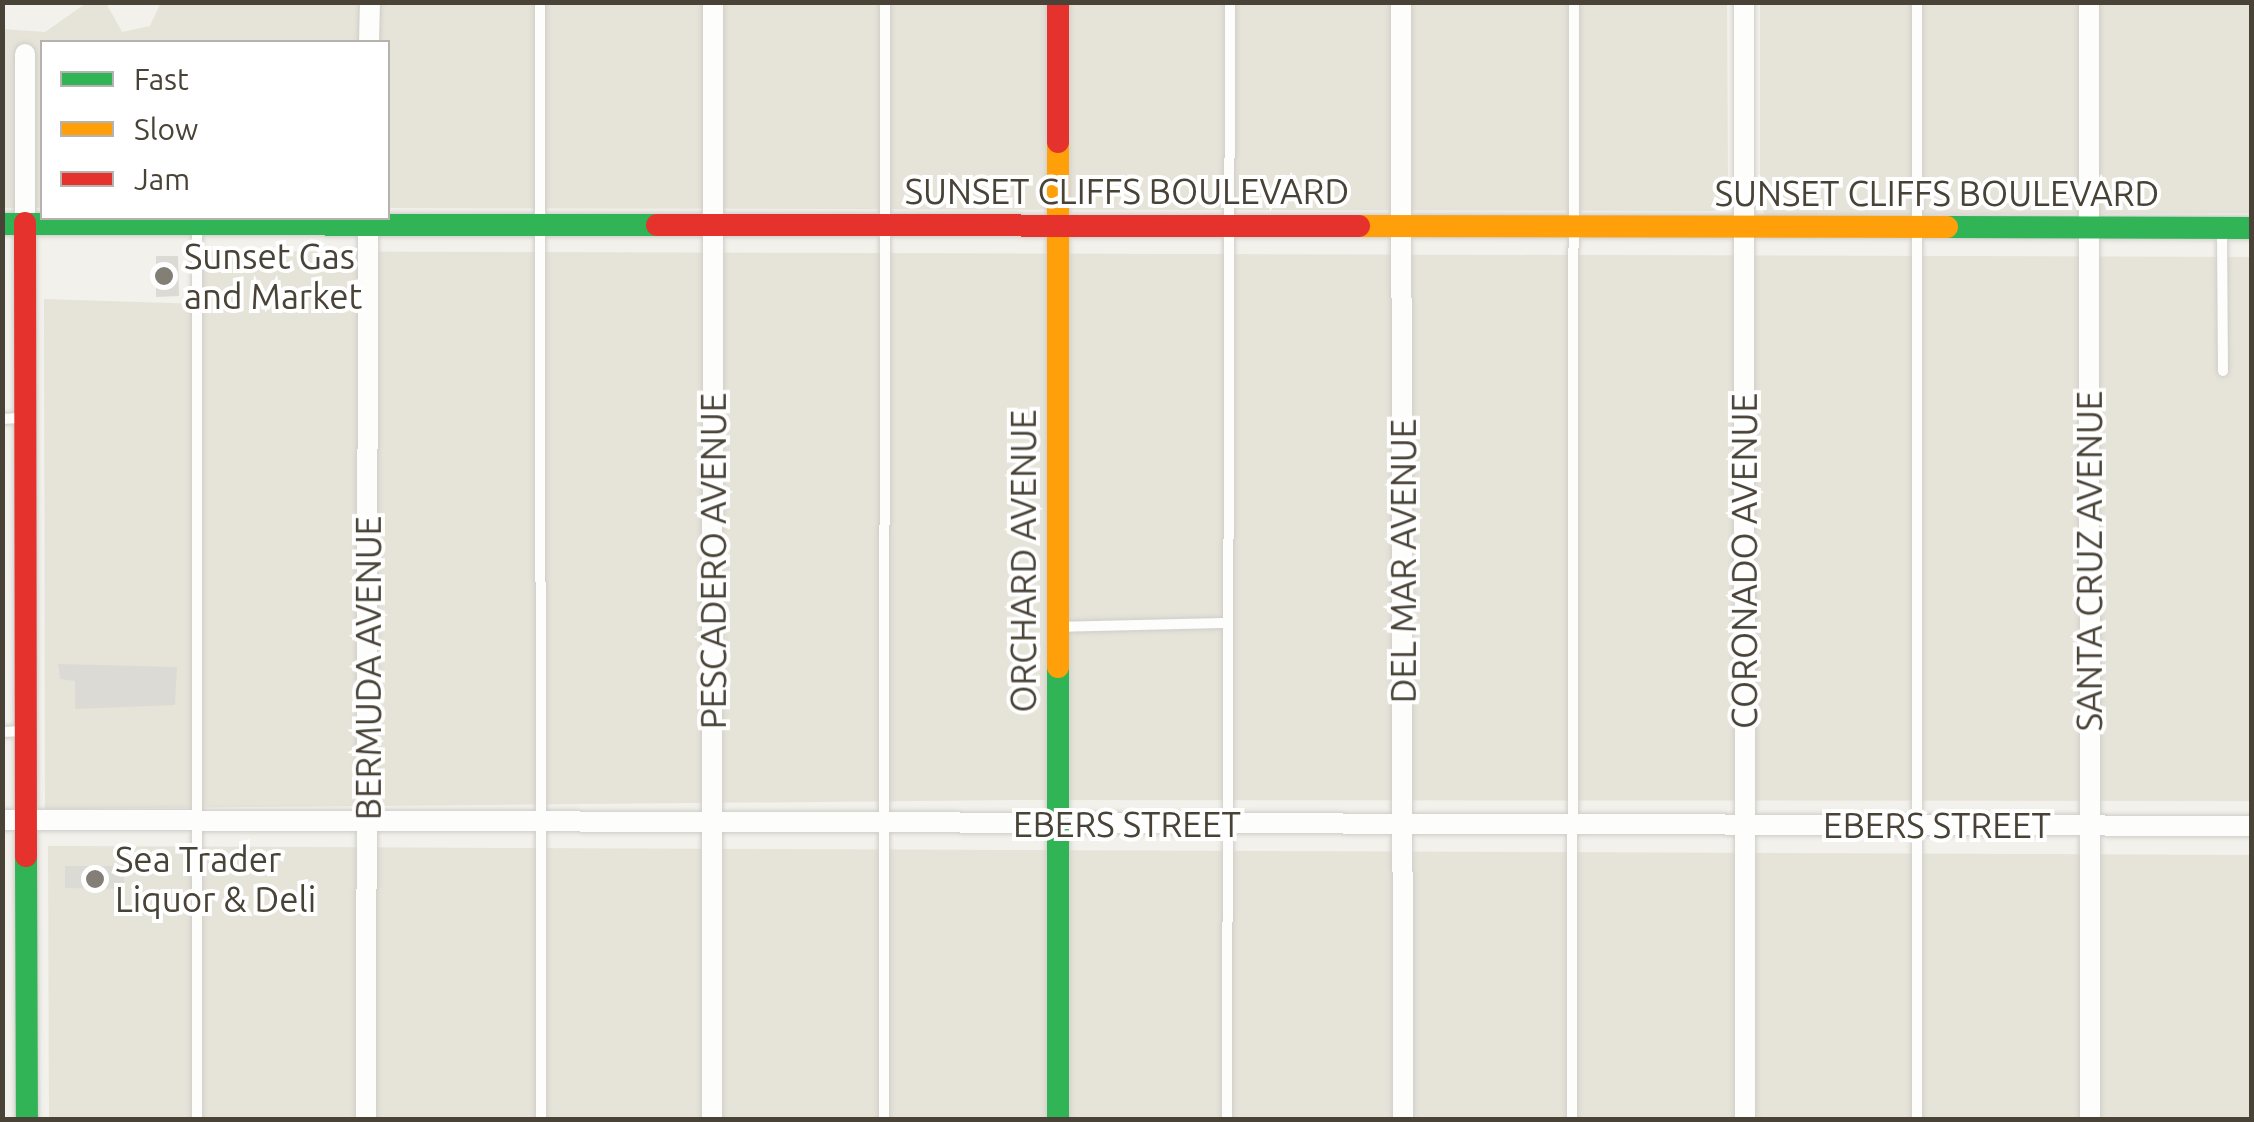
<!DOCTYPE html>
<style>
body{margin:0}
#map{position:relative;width:2254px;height:1122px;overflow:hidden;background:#f2f1ec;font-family:Ubuntu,sans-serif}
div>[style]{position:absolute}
.residential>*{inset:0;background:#e6e3d9}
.building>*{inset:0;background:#dcdad4}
.roads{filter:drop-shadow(0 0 2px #cecdc8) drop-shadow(0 0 2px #cecdc8)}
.lane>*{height:10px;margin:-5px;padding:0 5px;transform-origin:5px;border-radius:5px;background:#fdfdfc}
.street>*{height:20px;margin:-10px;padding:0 10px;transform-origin:10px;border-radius:10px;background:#fdfdfc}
.fast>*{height:22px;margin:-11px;padding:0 11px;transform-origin:11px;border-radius:11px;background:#30b455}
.slow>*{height:22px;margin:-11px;padding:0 11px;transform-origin:11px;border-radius:11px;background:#ff9f0a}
.jam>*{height:22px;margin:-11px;padding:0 11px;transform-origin:11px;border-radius:11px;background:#e5322d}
.dots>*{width:28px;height:28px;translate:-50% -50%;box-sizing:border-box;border:5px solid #fff;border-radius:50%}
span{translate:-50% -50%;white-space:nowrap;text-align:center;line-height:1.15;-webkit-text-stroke:8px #fff;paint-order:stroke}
.street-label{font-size:35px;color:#494237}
.poi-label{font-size:35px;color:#494237}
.left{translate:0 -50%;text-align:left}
.frame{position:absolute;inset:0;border:5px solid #494237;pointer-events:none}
.legend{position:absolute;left:40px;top:40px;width:350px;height:180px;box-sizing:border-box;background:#fff;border:2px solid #b6b3af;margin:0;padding:12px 18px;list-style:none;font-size:30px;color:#494237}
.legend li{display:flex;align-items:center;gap:20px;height:50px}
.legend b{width:50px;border:2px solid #b6b3af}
</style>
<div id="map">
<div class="residential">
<div style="clip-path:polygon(88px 2px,106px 3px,122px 32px,150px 26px,161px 2px,1727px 3px,1728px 200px,1714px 211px,388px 208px,388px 42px,42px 42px,42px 208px,3px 208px,2px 29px,45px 32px)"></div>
<div style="clip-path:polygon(1760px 3px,2251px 3px,2251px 213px,1765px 215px,1760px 203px)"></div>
<div style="clip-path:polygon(199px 251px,2251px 257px,2251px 801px,1020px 800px,45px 809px,44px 299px,201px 304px)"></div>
<div style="clip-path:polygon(48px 846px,2251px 855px,2251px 1119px,49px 1119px)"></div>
</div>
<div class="building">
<div style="clip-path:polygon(156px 256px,178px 256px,179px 296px,156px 297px)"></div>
<div style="clip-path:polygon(58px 664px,177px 667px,175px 705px,75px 709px,75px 681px,60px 679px)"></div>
<div style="clip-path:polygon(65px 866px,124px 866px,124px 889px,65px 888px)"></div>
</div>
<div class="roads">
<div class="lane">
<div style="left:540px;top:2px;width:1118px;rotate:89.95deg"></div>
<div style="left:1917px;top:2px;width:1118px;rotate:90deg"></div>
<div style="left:2222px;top:232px;width:139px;rotate:89.6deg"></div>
<div style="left:2px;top:419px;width:22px;rotate:-3deg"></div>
<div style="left:1059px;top:627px;width:169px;rotate:-1.4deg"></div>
<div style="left:2px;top:732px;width:21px;rotate:-3deg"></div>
<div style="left:197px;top:1120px;width:894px;rotate:-90deg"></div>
<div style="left:884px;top:1120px;width:1118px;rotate:-89.95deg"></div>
<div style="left:1227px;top:1120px;width:1118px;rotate:-89.85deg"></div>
<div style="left:1572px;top:1120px;width:1118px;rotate:-89.9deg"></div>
</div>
<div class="street">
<div style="left:1401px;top:2px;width:1118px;rotate:89.9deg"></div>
<div style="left:1744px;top:2px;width:1118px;rotate:89.95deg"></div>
<div style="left:2089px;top:2px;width:1118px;rotate:89.95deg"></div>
<div style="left:369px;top:42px;width:40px;rotate:-88.6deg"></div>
<div style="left:25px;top:54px;width:169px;rotate:90deg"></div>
<div style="left:2px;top:820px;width:2250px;rotate:0.15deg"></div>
<div style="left:366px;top:1120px;width:902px;rotate:-89.87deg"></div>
<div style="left:712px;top:1120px;width:1118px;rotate:-89.95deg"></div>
</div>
<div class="fast">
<div style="left:2px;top:224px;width:655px;rotate:0.09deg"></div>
<div style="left:1947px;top:227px;width:305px;rotate:0.2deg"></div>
<div style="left:1058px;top:667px;width:453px;rotate:90deg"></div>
<div style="left:26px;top:856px;width:264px;rotate:89.8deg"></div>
</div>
<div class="slow">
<div style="left:1058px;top:142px;width:525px;rotate:90deg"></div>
<div style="left:1359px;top:226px;width:588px;rotate:0.1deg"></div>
</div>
<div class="jam">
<div style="left:1058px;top:2px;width:140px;rotate:90deg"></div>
<div style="left:25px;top:223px;width:633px;rotate:89.91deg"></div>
<div style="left:657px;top:225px;width:702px;rotate:0.08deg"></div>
</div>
</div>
<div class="dots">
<div style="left:164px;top:276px;background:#847f76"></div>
<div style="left:95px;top:879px;background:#847f76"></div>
</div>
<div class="street-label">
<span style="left:1127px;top:191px">SUNSET CLIFFS BOULEVARD</span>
<span style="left:1937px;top:193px">SUNSET CLIFFS BOULEVARD</span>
<span style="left:713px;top:561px;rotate:-90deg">PESCADERO AVENUE</span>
<span style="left:1023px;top:561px;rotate:-90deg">ORCHARD AVENUE</span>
<span style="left:1403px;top:561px;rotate:-90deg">DEL MAR AVENUE</span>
<span style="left:1744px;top:561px;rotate:-90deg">CORONADO AVENUE</span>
<span style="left:2089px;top:561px;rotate:-90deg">SANTA CRUZ AVENUE</span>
<span style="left:368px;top:668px;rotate:-90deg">BERMUDA AVENUE</span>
<span style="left:1127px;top:824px">EBERS STREET</span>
<span style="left:1937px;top:825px">EBERS STREET</span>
</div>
<div class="poi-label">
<span class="left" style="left:184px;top:276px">Sunset Gas<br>and Market</span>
<span class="left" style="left:115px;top:879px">Sea Trader<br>Liquor &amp; Deli</span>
</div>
<div class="frame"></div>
<ul class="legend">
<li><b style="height:12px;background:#30b455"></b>Fast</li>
<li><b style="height:12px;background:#ff9f0a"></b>Slow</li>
<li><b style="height:12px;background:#e5322d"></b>Jam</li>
</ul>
</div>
